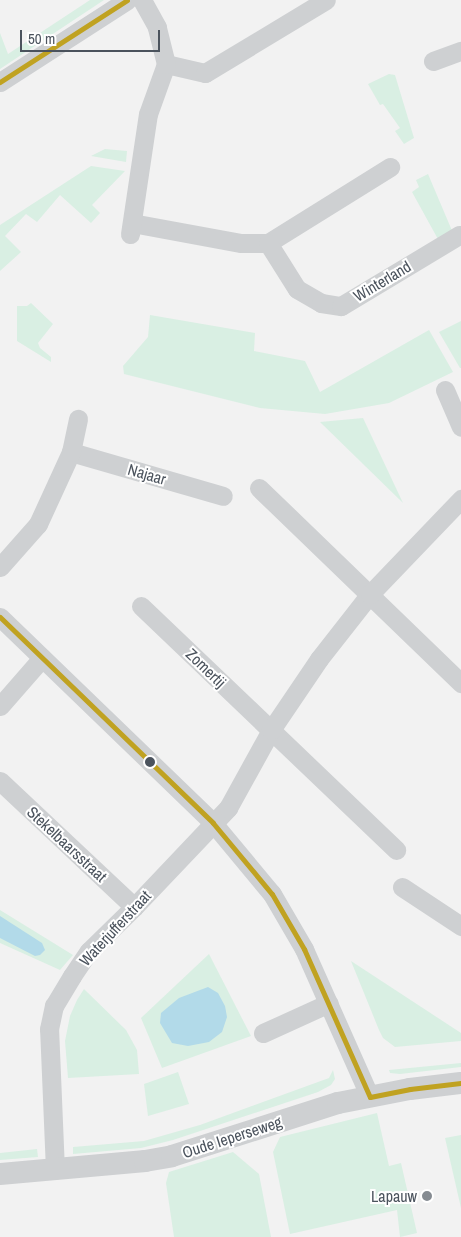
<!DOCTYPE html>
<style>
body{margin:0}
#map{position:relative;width:461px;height:1237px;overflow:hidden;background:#f2f2f2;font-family:"Archivo Narrow",sans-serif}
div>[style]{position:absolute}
.green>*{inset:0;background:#d9efe3}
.water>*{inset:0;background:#b2dae9}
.minor>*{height:19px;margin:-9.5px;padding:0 9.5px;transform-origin:9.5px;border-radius:9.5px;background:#ced0d2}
.tertiary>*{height:22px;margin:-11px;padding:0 11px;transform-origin:11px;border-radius:11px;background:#ced0d2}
.bus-1>*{height:5px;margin:-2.5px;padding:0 2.5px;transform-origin:2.5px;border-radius:2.5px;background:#c0a221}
.dots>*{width:14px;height:14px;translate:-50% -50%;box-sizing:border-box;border:2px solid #fff;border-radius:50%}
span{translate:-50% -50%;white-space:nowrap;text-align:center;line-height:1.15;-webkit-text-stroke:4px #fff;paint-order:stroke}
.street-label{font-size:16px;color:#4b535d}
.poi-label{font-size:16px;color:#4b535d}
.right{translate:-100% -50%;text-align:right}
.scale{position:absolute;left:20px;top:30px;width:140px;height:22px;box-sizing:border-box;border:2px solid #4b535d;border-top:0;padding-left:6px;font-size:15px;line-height:18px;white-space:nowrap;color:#4b535d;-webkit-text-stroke:4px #fff;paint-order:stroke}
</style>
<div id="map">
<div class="green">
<div style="clip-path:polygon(90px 0,104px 0,0 69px,0 33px,8px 54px)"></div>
<div style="clip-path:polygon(389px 74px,395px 75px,414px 138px,404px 144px,395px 131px,400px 128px,383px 104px,380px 105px,368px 84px)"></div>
<div style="clip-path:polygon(105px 149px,127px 151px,126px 162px,91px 156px)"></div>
<div style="clip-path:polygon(91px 166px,125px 171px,92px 205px,100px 213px,91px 223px,60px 195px,37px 222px,26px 214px,5px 236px,21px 252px,0 271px,0 225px)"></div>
<div style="clip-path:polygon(428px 174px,453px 233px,439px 241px,412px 192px,419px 187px,416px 180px)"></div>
<div style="clip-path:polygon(31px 303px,53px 324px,38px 343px,40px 348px,51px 357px,51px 362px,17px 341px,17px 306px,27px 306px)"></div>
<div style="clip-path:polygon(150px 315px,255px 333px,254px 351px,305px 361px,320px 392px,429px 330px,453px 372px,389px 403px,325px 414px,260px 408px,124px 374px,123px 366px,148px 337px)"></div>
<div style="clip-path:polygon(461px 321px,461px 368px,460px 368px,439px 332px)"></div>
<div style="clip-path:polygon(363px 418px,403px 503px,320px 422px)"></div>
<div style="clip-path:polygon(0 910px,73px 955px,60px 970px,0 943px)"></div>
<div style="clip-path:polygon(209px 954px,251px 1036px,162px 1068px,141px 1018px)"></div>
<div style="clip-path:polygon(351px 961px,461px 1033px,461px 1041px,395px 1047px,383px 1038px,379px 1030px)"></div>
<div style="clip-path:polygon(84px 989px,126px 1030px,137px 1050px,139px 1074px,68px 1078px,65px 1041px,70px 1016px,77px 1000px)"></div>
<div style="clip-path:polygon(461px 1063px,461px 1067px,400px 1074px,390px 1073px,389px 1070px)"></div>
<div style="clip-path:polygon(333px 1070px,335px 1079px,331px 1085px,318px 1092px,173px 1140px,141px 1148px,73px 1154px,73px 1147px,144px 1141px,200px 1125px,329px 1078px)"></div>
<div style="clip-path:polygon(178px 1072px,189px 1104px,148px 1116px,144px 1084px)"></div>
<div style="clip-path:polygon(377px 1113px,389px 1166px,401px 1163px,417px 1233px,400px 1237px,397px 1210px,290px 1234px,273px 1152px,280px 1137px)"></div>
<div style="clip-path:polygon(461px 1135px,461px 1208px,445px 1138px)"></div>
<div style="clip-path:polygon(37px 1149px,38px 1157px,0 1160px,0 1153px)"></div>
<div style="clip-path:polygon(233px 1152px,259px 1174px,271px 1237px,174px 1237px,166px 1183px,169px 1172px)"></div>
</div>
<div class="water">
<div style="clip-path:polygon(0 916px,42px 943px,45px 950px,40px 955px,35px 956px,0 938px)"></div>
<div style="clip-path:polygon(208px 987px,218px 993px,225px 1006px,227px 1017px,222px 1032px,209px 1042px,188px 1046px,172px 1043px,160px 1023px,161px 1013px,179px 998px)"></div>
</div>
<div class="minor">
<div style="left:433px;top:61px;width:30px;rotate:-20deg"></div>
<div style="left:166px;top:64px;width:40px;rotate:13deg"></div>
<div style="left:205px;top:73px;width:141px;rotate:-31.1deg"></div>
<div style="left:0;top:82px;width:151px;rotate:-32.8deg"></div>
<div style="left:132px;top:223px;width:111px;rotate:10.4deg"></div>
<div style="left:241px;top:243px;width:27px"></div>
<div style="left:268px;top:243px;width:144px;rotate:-31.9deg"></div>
<div style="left:130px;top:234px;width:121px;rotate:-81.5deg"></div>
<div style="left:148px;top:114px;width:53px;rotate:-70.2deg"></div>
<div style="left:166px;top:64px;width:38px;rotate:-104deg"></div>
<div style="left:157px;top:27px;width:31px;rotate:-119deg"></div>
<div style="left:268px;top:243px;width:54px;rotate:57.8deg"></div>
<div style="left:297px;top:289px;width:28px;rotate:30deg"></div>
<div style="left:321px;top:303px;width:20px;rotate:9deg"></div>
<div style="left:341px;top:306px;width:138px;rotate:-31deg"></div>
<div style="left:445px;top:390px;width:40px;rotate:66.6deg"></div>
<div style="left:71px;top:452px;width:158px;rotate:16.1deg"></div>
<div style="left:259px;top:488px;width:281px;rotate:44deg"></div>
<div style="left:0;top:567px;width:57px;rotate:-48.5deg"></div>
<div style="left:38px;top:524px;width:79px;rotate:-65.4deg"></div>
<div style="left:71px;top:452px;width:34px;rotate:-78deg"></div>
<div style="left:141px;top:606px;width:353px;rotate:43.7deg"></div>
<div style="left:0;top:617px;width:296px;rotate:44deg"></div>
<div style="left:213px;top:823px;width:92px;rotate:50.3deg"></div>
<div style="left:272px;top:894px;width:64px;rotate:59.8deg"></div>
<div style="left:304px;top:949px;width:162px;rotate:66deg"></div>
<div style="left:0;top:706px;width:64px;rotate:-48.8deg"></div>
<div style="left:0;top:781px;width:184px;rotate:43.2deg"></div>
<div style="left:402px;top:887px;width:71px;rotate:33.5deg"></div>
<div style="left:263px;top:1033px;width:72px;rotate:-24.4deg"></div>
<div style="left:55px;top:1170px;width:141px;rotate:-92.4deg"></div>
<div style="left:49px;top:1029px;width:24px;rotate:-78deg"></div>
<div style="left:54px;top:1006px;width:35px;rotate:-59deg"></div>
<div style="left:72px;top:976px;width:30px;rotate:-56deg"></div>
<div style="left:89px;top:951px;width:63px;rotate:-44.4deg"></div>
<div style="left:134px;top:907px;width:137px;rotate:-46.5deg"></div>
<div style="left:228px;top:808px;width:89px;rotate:-61.1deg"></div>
<div style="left:271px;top:730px;width:86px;rotate:-55.9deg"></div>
<div style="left:319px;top:659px;width:83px;rotate:-51.9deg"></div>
<div style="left:370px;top:594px;width:132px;rotate:-46.2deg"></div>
</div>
<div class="tertiary">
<div style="left:0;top:1174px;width:146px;rotate:-5.1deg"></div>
<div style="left:145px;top:1161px;width:27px;rotate:-10deg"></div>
<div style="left:172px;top:1156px;width:174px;rotate:-17.7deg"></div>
<div style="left:338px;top:1103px;width:73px;rotate:-11deg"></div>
<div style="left:410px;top:1089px;width:51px;rotate:-6.7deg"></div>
</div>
<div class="bus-1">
<div style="left:0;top:82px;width:151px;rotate:-32.8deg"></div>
<div style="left:0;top:617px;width:296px;rotate:44deg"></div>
<div style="left:213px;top:823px;width:92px;rotate:50.3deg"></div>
<div style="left:272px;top:894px;width:64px;rotate:59.8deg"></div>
<div style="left:304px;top:949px;width:162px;rotate:66deg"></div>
<div style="left:370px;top:1097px;width:41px;rotate:-11.3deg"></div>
<div style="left:410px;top:1089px;width:51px;rotate:-6.7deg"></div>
</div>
<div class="dots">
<div style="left:150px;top:762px;background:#4b535d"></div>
<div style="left:427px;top:1196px;background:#858b91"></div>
</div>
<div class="street-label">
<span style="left:382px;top:281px;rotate:-31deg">Winterland</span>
<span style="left:147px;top:474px;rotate:16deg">Najaar</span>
<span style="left:206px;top:668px;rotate:44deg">Zomertij</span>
<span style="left:67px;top:844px;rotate:43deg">Stekelbaarsstraat</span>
<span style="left:115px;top:928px;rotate:-47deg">Waterjufferstraat</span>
<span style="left:232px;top:1137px;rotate:-18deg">Oude Ieperseweg</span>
</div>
<div class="poi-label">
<span class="right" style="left:417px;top:1196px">Lapauw</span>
</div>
<div class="scale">50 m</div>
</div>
